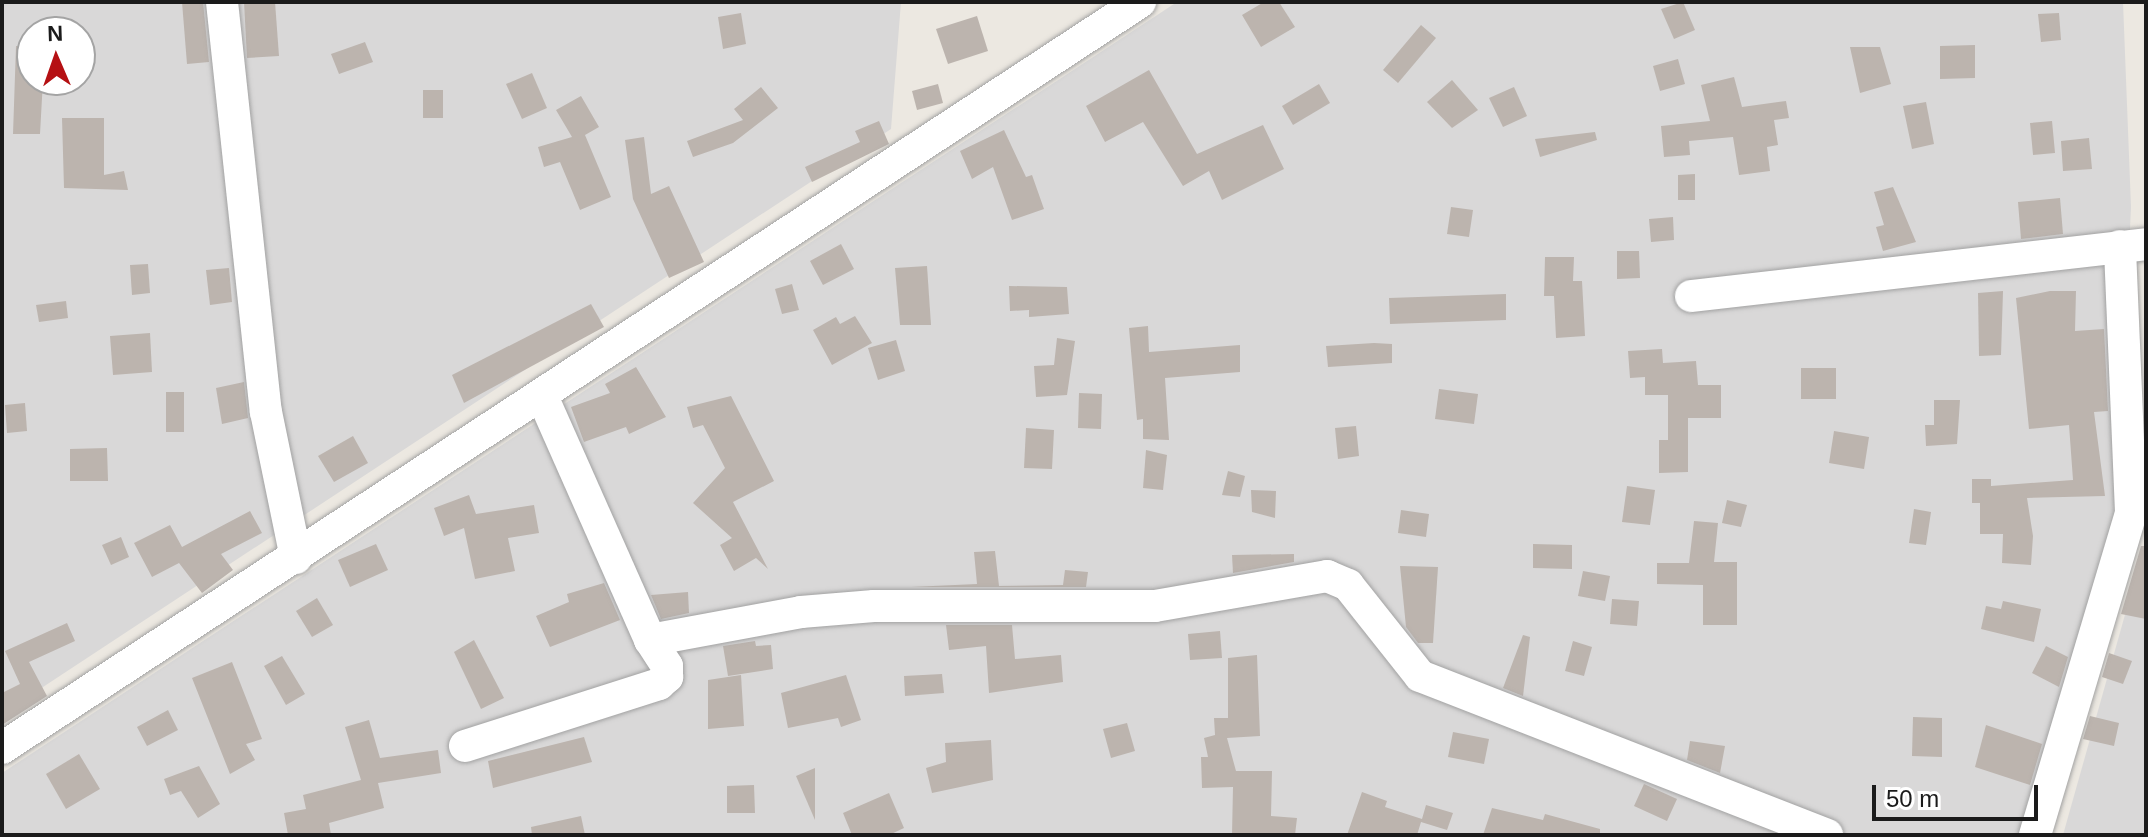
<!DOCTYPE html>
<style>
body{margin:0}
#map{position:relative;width:2148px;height:837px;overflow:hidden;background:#ece8e1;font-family:Helvetica,sans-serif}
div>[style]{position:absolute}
.residential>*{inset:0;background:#d9d8d8}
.building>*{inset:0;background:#bcb4ae}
.roads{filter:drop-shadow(0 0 2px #a2a2a2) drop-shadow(0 0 2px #a2a2a2)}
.minor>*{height:32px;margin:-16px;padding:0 16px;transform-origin:16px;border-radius:16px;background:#fff}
span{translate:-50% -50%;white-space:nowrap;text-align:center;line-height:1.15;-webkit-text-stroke:8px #fff;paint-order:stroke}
.frame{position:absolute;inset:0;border:4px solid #1b1b1b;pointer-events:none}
.north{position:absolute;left:16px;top:16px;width:80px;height:80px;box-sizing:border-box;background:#fff;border:2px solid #a4a4a4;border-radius:50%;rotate:358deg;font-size:22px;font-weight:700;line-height:32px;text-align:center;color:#1b1b1b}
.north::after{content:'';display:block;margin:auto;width:28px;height:36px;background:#b51013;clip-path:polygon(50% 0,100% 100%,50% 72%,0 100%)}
.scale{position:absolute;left:1872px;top:785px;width:166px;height:36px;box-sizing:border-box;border:4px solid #1b1b1b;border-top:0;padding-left:10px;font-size:24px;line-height:28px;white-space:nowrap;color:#1b1b1b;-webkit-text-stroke:6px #fff;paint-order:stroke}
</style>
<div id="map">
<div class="residential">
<div style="clip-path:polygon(evenodd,2px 2px,901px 2px,891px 129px,2px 714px,2px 2px,32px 32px,80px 32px,80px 80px,32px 80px,32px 32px)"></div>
<div style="clip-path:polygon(1177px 2px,2123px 2px,2131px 207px,2117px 503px,2024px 835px,2px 835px,2px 773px)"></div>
<div style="clip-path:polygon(2146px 540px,2146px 835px,2063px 835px)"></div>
</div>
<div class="building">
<div style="clip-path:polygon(182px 2px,203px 2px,209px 62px,187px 64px)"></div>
<div style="clip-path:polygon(244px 2px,275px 2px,279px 56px,247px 58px)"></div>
<div style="clip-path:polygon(1264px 2px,1279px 2px,1295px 27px,1261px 47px,1242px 15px)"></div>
<div style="clip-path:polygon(1683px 2px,1695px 30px,1674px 39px,1661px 9px)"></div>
<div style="clip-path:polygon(741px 13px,746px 44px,723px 49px,718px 17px)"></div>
<div style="clip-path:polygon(2059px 13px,2061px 40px,2041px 42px,2038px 14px)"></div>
<div style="clip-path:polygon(977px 16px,988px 51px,948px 64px,936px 29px)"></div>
<div style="clip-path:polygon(1421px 25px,1436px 38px,1398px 83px,1383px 70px)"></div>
<div style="clip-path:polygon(365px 42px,373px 62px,339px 74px,331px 54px)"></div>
<div style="clip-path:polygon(1975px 45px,1975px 78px,1940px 79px,1940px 46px)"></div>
<div style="clip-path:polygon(16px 46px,32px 47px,32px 80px,43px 80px,40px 134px,13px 134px)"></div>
<div style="clip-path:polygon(1850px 47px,1880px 47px,1891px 84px,1860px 93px)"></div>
<div style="clip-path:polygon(1678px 59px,1685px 84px,1660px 91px,1653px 66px)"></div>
<div style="clip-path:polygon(1149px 70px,1197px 154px,1263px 125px,1284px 169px,1222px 200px,1209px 171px,1183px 186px,1143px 122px,1105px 142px,1086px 106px)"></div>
<div style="clip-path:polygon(532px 73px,547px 108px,522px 119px,506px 84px)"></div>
<div style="clip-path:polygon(1734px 77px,1742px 107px,1786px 101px,1789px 118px,1774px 120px,1778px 145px,1767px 147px,1770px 171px,1739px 175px,1733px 137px,1689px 141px,1690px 155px,1664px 157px,1661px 126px,1710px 121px,1701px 85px)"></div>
<div style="clip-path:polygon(1452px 80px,1478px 110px,1452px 128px,1427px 102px)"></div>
<div style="clip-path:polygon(938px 84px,943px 103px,917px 110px,912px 91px)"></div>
<div style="clip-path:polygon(1319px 84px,1330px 103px,1293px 125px,1282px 106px)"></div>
<div style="clip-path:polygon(761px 87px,778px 108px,733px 143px,693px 157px,687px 141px,743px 120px,734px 109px)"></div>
<div style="clip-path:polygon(1514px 87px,1527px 116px,1503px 127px,1489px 98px)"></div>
<div style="clip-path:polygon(423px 90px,443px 90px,443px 118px,423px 118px)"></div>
<div style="clip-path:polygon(581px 96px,599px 127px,585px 135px,611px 197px,580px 210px,560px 162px,544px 167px,538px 147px,572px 137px,556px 110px)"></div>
<div style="clip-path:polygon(1926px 102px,1934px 144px,1912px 149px,1903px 106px)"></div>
<div style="clip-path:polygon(62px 118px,104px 118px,104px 175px,124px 171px,128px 190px,64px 188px)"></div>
<div style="clip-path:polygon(879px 121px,889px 144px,812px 182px,805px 167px,860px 142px,855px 131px)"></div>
<div style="clip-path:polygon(2052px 121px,2055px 153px,2033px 155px,2030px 123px)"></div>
<div style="clip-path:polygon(1004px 130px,1026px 177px,1032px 175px,1044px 209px,1012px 220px,993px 167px,972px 179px,960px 151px)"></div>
<div style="clip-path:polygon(1595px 132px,1597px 140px,1540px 157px,1535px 139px)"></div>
<div style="clip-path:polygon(644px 137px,651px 194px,669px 186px,704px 262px,669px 278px,633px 199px,625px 140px)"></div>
<div style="clip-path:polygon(2089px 138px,2092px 169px,2063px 171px,2061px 141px)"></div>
<div style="clip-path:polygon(1695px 174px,1695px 200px,1678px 200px,1678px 175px)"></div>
<div style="clip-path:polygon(1893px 187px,1916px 242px,1883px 251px,1876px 227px,1884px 225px,1874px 192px)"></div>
<div style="clip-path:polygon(2060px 198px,2063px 234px,2021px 239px,2018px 202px)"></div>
<div style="clip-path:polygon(1451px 207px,1473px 210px,1469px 237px,1447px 234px)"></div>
<div style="clip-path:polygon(1673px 217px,1674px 240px,1651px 242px,1649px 219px)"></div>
<div style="clip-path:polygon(841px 244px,854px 269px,823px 285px,810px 261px)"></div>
<div style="clip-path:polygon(1617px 251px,1639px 251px,1640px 278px,1617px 279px)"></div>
<div style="clip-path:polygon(1545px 257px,1574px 257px,1573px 281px,1582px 281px,1585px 336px,1556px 338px,1554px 296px,1544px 296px)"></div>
<div style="clip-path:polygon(148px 264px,150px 293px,132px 295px,130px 265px)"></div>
<div style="clip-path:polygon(927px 266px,931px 325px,900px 325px,895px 268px)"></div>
<div style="clip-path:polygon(229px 268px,232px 302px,210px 305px,206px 270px)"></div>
<div style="clip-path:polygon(792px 284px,799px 310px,782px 314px,775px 289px)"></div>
<div style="clip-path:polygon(1009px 286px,1067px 287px,1069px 314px,1029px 317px,1029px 310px,1010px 311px)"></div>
<div style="clip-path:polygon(2003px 291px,2001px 355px,1979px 356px,1978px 293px)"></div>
<div style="clip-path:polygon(2050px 291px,2076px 291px,2075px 331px,2104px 329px,2108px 411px,2094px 412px,2105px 496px,2027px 498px,2033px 536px,2031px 565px,2002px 563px,2003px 534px,1980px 534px,1980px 503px,1972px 503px,1972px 479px,1991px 479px,1991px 486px,2073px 480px,2069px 425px,2029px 429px,2016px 298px)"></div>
<div style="clip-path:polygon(1506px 294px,1506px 320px,1390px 324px,1389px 298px)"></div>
<div style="clip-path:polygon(66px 301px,68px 318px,39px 322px,36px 305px)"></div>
<div style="clip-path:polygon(591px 304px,604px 327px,464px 403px,452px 375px)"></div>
<div style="clip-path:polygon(855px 316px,872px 343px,832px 365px,813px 330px,836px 317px,840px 324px)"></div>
<div style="clip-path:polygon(1148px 326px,1149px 352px,1240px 345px,1240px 372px,1165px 378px,1169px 440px,1143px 439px,1143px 419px,1137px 420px,1129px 328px)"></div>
<div style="clip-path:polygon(150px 333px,152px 372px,113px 375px,110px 336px)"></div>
<div style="clip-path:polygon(1057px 338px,1075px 341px,1067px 395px,1036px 397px,1034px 366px,1054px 365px)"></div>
<div style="clip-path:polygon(896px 340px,905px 371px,878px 380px,868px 348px)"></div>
<div style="clip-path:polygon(1374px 343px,1392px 344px,1392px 363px,1328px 367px,1326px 346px)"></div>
<div style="clip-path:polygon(1662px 349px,1663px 363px,1696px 361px,1698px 385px,1721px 385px,1721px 418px,1688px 418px,1688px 472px,1659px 473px,1659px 440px,1668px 440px,1668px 395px,1645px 395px,1645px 377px,1630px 378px,1628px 351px)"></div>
<div style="clip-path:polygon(636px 367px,666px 417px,629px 434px,626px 427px,584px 442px,571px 407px,610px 393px,605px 384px)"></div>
<div style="clip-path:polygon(1801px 368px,1836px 368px,1836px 399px,1801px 399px)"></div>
<div style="clip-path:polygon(244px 382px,248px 418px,222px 424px,216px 388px)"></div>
<div style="clip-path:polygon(1439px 389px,1478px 394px,1474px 424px,1435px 419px)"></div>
<div style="clip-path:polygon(166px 392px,184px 392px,184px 432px,166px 432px)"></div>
<div style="clip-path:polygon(1079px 393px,1102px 394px,1101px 429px,1078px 428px)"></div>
<div style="clip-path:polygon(731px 396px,774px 481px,733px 502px,768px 569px,756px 558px,734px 571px,720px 545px,732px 538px,693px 503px,725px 468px,703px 425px,693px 428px,687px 407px)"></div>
<div style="clip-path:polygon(1934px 400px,1960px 400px,1957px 444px,1926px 446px,1925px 425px,1934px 425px)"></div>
<div style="clip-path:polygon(25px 403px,27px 431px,7px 433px,5px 405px)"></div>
<div style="clip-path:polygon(1356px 426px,1359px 456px,1338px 459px,1335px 428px)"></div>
<div style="clip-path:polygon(1026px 428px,1054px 430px,1052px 469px,1024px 468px)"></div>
<div style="clip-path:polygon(1834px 431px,1869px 437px,1864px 469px,1829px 463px)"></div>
<div style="clip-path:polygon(353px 436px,368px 463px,334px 482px,318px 456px)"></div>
<div style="clip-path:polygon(107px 448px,108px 481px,70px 481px,70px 449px)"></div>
<div style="clip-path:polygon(1146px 450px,1167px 455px,1163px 490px,1143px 488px)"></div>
<div style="clip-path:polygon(1228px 471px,1245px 476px,1240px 497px,1222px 495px)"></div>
<div style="clip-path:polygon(1627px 486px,1655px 490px,1650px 525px,1622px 522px)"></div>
<div style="clip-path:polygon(1251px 490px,1276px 491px,1275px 518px,1252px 512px)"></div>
<div style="clip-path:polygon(469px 495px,476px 514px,534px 505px,539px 533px,508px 538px,515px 571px,475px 579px,464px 528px,444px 536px,434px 508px)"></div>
<div style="clip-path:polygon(1727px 500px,1747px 505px,1741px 527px,1722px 523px)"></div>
<div style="clip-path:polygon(1914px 509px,1931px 512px,1926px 545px,1909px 543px)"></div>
<div style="clip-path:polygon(1401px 510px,1429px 514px,1426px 537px,1398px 533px)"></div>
<div style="clip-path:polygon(250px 511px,262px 533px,221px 554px,233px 570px,202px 593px,179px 563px,152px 577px,134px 543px,170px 525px,182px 547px)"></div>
<div style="clip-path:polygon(1694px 521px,1718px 523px,1714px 562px,1737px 562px,1737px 625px,1703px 625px,1703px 585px,1657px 584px,1657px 563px,1689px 563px)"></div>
<div style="clip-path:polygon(121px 537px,129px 557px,111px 565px,102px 545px)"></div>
<div style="clip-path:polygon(376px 544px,388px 570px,350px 587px,338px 560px)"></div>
<div style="clip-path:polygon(1533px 544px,1572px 545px,1572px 569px,1533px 568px)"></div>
<div style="clip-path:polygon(2141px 546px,2146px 546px,2146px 619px,2121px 614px)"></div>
<div style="clip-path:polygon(995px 551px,999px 586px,1063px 585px,1065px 570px,1088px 572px,1086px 587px,911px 587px,977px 584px,974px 552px)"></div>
<div style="clip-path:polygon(1294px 554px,1294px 562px,1233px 573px,1232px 555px)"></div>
<div style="clip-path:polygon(1400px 566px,1438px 567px,1433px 643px,1418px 643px,1406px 627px)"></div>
<div style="clip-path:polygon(1583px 571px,1610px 576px,1605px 601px,1578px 596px)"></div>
<div style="clip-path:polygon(604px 583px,620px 620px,550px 647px,536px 616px,569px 602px,567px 594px)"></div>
<div style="clip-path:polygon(688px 592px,689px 613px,661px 619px,651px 595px)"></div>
<div style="clip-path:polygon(317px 598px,333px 625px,312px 637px,296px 611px)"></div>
<div style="clip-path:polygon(1612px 599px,1639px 601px,1637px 626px,1610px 624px)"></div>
<div style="clip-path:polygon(2003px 601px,2041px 609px,2034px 642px,1981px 629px,1986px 606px,2001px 609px)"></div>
<div style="clip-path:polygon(67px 623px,75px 641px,29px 662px,47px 696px,2px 725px,2px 693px,20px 684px,5px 651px)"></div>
<div style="clip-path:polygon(946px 625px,1012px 625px,1015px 659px,1061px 655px,1063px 682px,989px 693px,986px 646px,949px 650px)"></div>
<div style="clip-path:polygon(1220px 631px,1222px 658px,1190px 660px,1188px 634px)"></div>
<div style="clip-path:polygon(1523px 635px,1530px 637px,1523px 696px,1503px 688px)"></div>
<div style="clip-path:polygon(474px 640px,504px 698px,481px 709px,454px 652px)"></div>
<div style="clip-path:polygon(755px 641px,756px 646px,771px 645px,773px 669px,728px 676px,723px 646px)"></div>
<div style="clip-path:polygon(1573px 641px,1592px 647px,1584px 676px,1565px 671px)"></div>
<div style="clip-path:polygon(2046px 646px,2068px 657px,2059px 687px,2032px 673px)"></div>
<div style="clip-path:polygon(2109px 653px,2132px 661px,2123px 684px,2102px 677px)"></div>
<div style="clip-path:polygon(1257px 655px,1260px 736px,1227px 738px,1236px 771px,1272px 771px,1271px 816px,1297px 818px,1295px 835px,1232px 835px,1233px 787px,1202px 788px,1201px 757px,1208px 757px,1204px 738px,1215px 735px,1214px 718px,1228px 718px,1228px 658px)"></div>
<div style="clip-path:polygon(282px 656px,305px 694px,286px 705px,264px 666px)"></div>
<div style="clip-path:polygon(232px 662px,262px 739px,246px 744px,255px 760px,230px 774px,192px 678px)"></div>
<div style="clip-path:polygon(942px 674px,944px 693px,905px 696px,904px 676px)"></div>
<div style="clip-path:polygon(741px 675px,744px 726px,708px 729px,708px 680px)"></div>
<div style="clip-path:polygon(846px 675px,861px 720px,841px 727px,838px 718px,788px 728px,781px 693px)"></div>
<div style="clip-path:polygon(168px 710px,178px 730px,147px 746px,137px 727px)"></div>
<div style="clip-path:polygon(2090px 716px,2119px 723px,2114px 746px,2083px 739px)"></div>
<div style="clip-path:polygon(1913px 717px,1942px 718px,1942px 757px,1912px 756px)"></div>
<div style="clip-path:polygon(369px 720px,380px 758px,438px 750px,441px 773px,378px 783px,384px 808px,329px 823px,331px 835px,288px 835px,284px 813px,306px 809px,303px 795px,361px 780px,345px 727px)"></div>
<div style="clip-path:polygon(1127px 723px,1135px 751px,1111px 758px,1103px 729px)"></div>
<div style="clip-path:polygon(1986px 725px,2042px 744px,2030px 785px,1975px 767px)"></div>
<div style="clip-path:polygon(1453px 732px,1489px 739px,1484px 764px,1448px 757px)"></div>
<div style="clip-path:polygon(584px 737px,592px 762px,493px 788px,488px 761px)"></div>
<div style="clip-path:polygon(991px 740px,993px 780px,932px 793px,926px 768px,946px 762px,945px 743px)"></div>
<div style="clip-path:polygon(1690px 741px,1725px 746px,1720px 773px,1687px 760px)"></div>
<div style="clip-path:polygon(79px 754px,100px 789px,66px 809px,46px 774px)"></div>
<div style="clip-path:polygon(199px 766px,220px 804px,198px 818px,181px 791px,170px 795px,164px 779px)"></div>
<div style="clip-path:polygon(815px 768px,815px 820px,796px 776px)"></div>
<div style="clip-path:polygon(1644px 784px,1677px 799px,1667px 821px,1634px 806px)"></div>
<div style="clip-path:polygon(754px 785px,755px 813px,727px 813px,727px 786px)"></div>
<div style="clip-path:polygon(1362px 792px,1387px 801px,1385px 807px,1422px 819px,1426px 805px,1453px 813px,1447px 830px,1421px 822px,1417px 835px,1347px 835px)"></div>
<div style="clip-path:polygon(889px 793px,904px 828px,889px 835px,852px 835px,843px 813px)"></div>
<div style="clip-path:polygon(1492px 808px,1543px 820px,1545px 814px,1600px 829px,1600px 835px,1483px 835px)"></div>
<div style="clip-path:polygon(581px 816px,585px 835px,532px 835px,531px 827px)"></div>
</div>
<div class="roads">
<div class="minor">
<div style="left:222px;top:2px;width:412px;rotate:83.9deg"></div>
<div style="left:266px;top:412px;width:149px;rotate:78.4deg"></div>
<div style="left:1691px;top:296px;width:458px;rotate:-6.5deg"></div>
<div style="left:542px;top:396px;width:267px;rotate:66.1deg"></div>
<div style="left:465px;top:746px;width:204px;rotate:-17.7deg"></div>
<div style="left:659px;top:684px;width:11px;rotate:-41deg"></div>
<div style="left:667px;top:677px;width:11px;rotate:-90deg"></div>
<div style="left:667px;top:666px;width:31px;rotate:-123deg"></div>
<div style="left:650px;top:640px;width:154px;rotate:-10.5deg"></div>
<div style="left:801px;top:612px;width:73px;rotate:-4.7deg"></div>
<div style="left:874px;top:606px;width:281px"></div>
<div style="left:1155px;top:606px;width:175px;rotate:-9.9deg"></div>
<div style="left:1327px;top:576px;width:23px;rotate:23deg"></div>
<div style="left:1348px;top:585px;width:116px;rotate:51.6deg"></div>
<div style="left:1420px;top:676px;width:437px;rotate:21.3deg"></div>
<div style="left:2px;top:748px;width:1361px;rotate:-33.25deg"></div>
<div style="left:2035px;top:835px;width:337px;rotate:-73.4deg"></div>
<div style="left:2131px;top:512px;width:266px;rotate:-92.4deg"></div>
</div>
</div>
<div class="frame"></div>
<div class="north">N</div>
<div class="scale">50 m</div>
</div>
